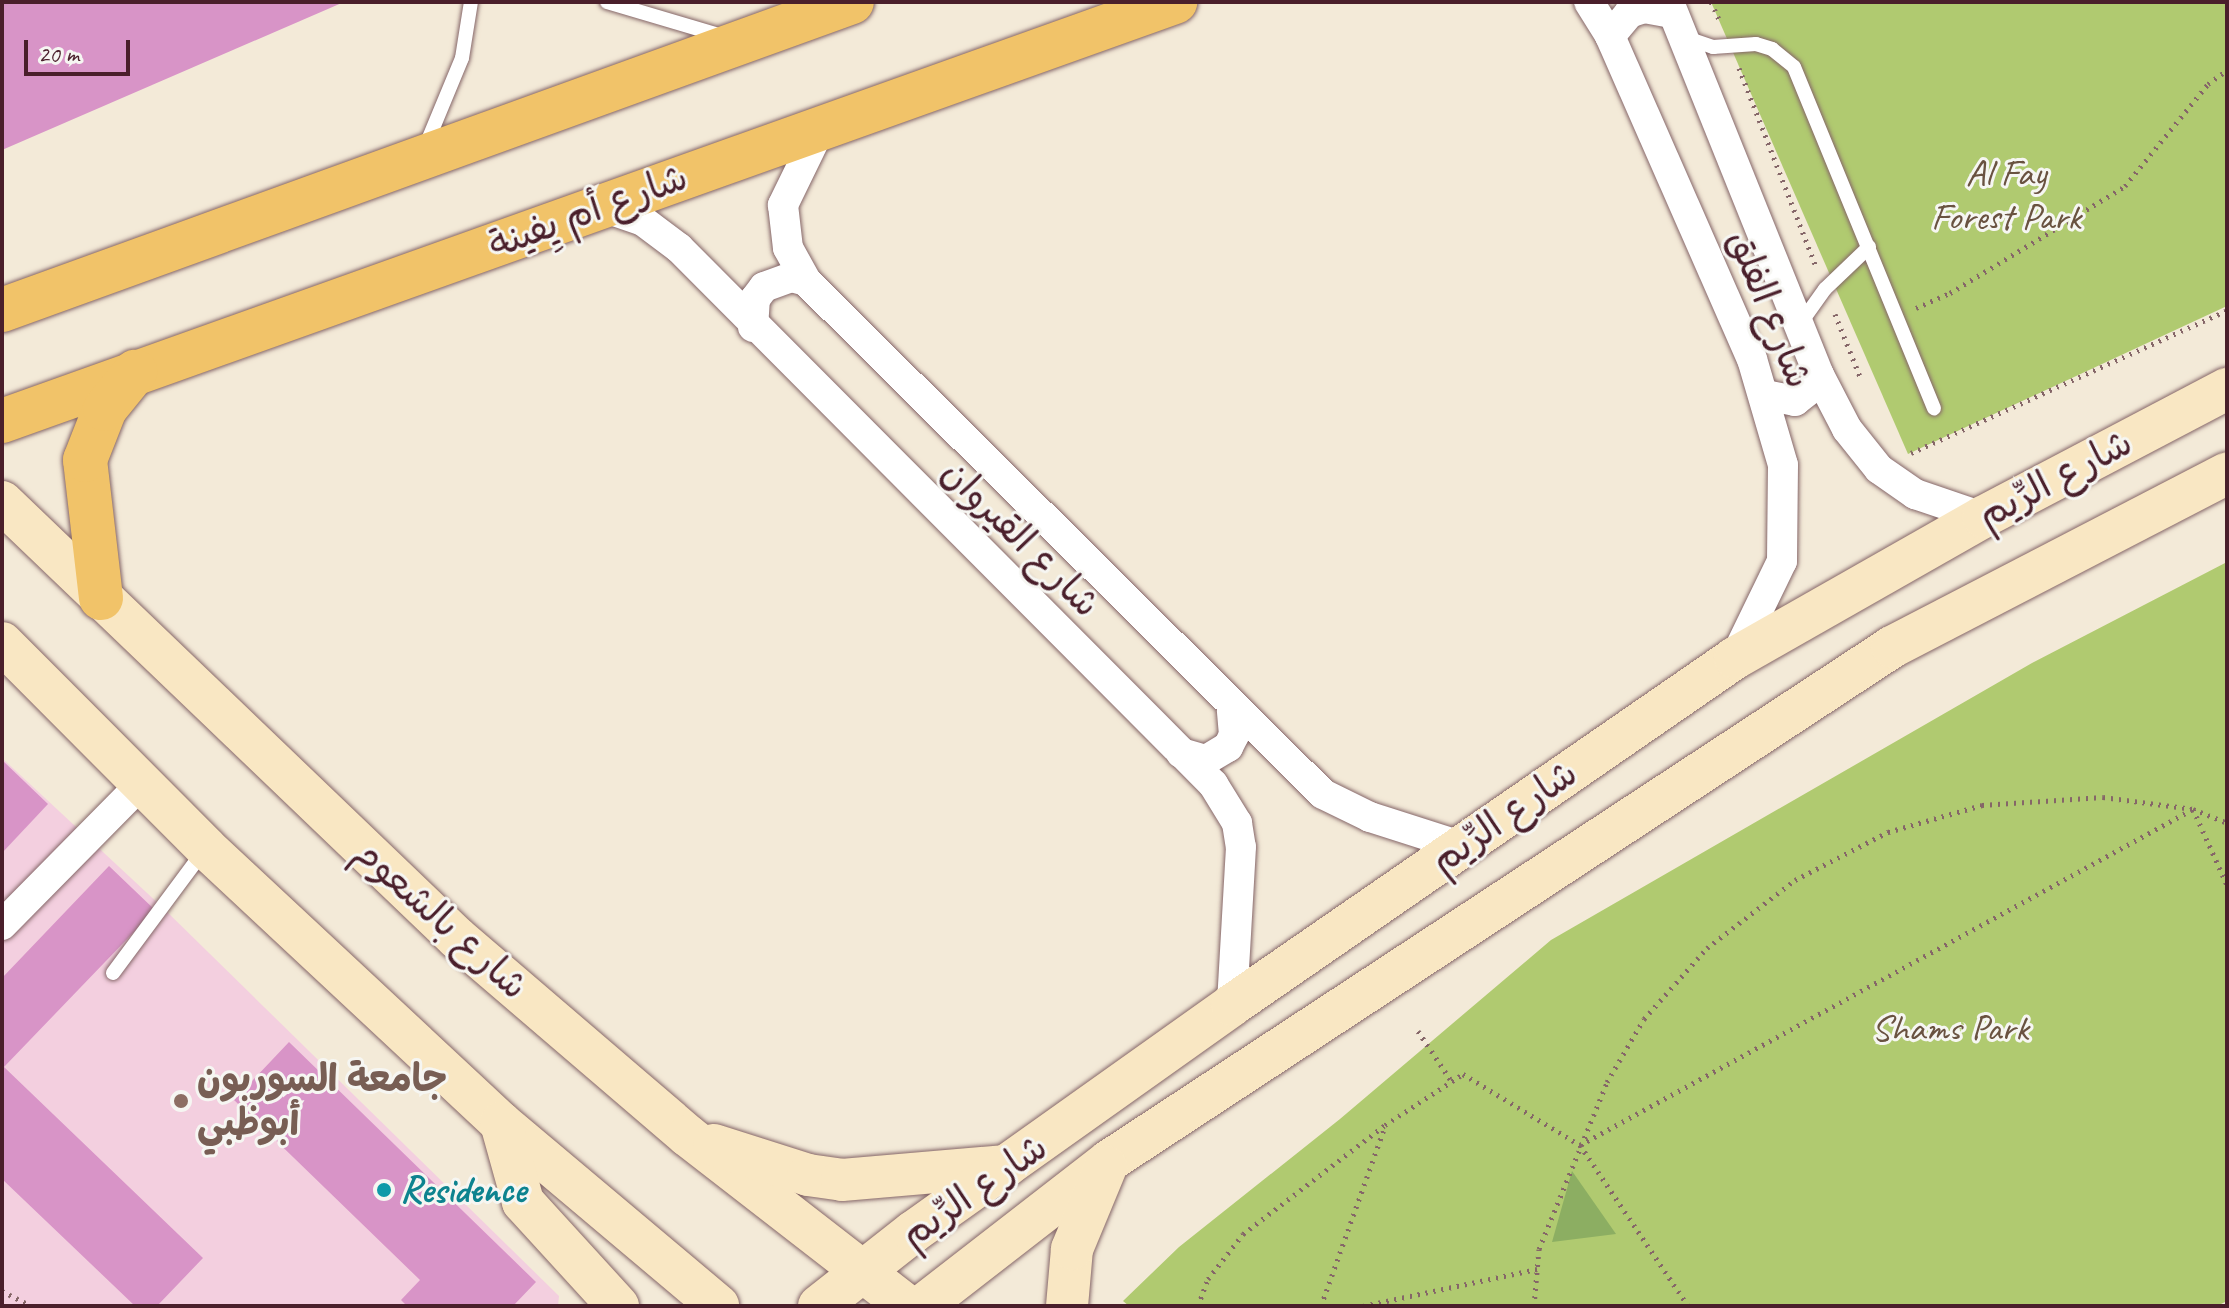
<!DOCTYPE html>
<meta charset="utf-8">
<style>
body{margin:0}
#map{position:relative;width:2229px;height:1308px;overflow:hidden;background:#f3ead8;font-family:Caveat,"Playpen Sans Arabic",sans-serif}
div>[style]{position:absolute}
.built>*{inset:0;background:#f3cfdf}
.green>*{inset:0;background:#b0ca70}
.forest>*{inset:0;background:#8cae62}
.building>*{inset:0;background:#d894c7}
.path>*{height:5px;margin-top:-2.5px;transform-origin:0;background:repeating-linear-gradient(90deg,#856668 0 2px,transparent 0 8px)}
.roads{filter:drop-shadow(0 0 2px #856668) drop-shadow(0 0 2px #856668)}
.lane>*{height:14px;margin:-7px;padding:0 7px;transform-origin:7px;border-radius:7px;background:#fff}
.street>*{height:30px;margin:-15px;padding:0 15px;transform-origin:15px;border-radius:15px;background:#fff}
.secondary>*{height:42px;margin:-21px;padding:0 21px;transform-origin:21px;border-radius:21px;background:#f9e7c3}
.primary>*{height:44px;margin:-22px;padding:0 22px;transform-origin:22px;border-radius:22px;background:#f1c369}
.dots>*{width:22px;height:22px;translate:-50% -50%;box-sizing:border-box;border:4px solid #f6f6f2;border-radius:50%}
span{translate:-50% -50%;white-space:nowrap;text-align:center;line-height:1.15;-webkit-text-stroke:6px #f6f6f2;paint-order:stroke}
.park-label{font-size:38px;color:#695240}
.street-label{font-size:38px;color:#4a1f2b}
.education-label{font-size:38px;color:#785e54;font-weight:700}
.left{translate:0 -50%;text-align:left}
.culture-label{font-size:38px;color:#0d838f;font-weight:700}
.frame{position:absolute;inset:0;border:4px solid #4a1f2b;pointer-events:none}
.scale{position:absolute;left:24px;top:40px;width:106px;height:36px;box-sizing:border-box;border:4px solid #4a1f2b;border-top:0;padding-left:10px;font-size:24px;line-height:28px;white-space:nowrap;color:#4a1f2b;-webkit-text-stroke:6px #f6f6f2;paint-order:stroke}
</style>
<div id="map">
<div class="built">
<div style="clip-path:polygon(2px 758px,161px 906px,559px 1296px,558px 1306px,2px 1306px)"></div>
</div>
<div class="green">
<div style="clip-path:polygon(1711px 2px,2227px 2px,2227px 306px,1908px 454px)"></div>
<div style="clip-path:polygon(2227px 562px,2227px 1301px,2217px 1306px,1129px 1306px,1123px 1301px,1179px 1247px,1340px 1119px,1551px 940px,2032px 663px)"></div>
</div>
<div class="forest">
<div style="clip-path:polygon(1572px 1171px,1616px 1234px,1552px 1242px)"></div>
</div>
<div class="building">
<div style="clip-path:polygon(2px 2px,344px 2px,2px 150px)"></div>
<div style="clip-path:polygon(2px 760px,48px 804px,2px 853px)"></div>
<div style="clip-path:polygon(109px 866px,155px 910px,4px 1067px,203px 1258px,157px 1306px,135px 1306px,2px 1179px,2px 978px)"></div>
<div style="clip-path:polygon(289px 1042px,536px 1282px,513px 1306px,407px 1306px,401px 1300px,420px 1280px,234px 1100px)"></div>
</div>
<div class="path">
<div style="left:1711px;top:2px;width:21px;rotate:65deg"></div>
<div style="left:1739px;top:68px;width:213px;rotate:68.8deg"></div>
<div style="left:1916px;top:308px;width:37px;rotate:-24deg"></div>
<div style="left:1950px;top:293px;width:205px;rotate:-31.4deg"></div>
<div style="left:2125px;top:186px;width:132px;rotate:-50.9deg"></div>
<div style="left:2208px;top:84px;width:24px;rotate:-36deg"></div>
<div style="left:1835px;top:314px;width:70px;rotate:68.2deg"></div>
<div style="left:1911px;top:453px;width:347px;rotate:-24.3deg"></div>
<div style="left:1418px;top:1031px;width:58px;rotate:56.3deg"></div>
<div style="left:1580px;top:1145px;width:699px;rotate:-28.73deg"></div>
<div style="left:2193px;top:809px;width:83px;rotate:65.9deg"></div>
<div style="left:2px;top:1291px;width:33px;rotate:27deg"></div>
<div style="left:1198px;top:1306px;width:29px;rotate:-70deg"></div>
<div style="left:1208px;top:1279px;width:57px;rotate:-52.1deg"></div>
<div style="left:1243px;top:1234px;width:179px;rotate:-37.5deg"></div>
<div style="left:1385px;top:1125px;width:93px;rotate:-33.2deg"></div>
<div style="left:1463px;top:1074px;width:137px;rotate:31.3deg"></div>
<div style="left:1580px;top:1145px;width:194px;rotate:56.1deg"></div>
<div style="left:1321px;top:1306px;width:191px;rotate:-70.4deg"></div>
<div style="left:1363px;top:1306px;width:178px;rotate:-12deg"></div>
<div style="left:1534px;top:1306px;width:57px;rotate:-85deg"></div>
<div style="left:1539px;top:1249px;width:180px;rotate:-67.8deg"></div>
<div style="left:1607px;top:1082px;width:73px;rotate:-59.6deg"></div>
<div style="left:1644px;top:1019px;width:95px;rotate:-48.4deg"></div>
<div style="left:1707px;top:948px;width:111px;rotate:-37.7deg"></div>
<div style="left:1795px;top:880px;width:105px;rotate:-27.3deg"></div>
<div style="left:1888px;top:832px;width:98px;rotate:-16deg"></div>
<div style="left:1982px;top:805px;width:121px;rotate:-3.8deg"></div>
<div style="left:2103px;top:797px;width:91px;rotate:7.6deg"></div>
<div style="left:2193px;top:809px;width:37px;rotate:22deg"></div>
</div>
<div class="roads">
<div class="lane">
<div style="left:607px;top:2px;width:120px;rotate:16.5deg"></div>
<div style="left:1684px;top:37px;width:31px;rotate:19deg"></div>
<div style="left:1713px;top:47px;width:43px;rotate:-4deg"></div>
<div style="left:1756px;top:44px;width:17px;rotate:17deg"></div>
<div style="left:1772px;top:49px;width:28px;rotate:39deg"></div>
<div style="left:1794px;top:67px;width:369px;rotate:67.7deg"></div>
<div style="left:426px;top:145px;width:94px;rotate:-67.5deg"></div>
<div style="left:462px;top:58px;width:57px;rotate:-80.9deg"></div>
<div style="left:1800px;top:324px;width:43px;rotate:-54.5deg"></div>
<div style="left:1825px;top:289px;width:61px;rotate:-43.7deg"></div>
<div style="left:113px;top:973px;width:151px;rotate:-53.4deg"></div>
</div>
<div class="street">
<div style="left:1589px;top:2px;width:40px;rotate:58deg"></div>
<div style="left:1610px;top:36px;width:353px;rotate:66.3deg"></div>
<div style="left:1752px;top:359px;width:110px;rotate:73.7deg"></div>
<div style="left:1783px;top:465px;width:96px;rotate:90.6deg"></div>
<div style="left:1782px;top:561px;width:108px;rotate:115.9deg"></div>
<div style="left:1669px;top:2px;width:402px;rotate:68.1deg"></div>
<div style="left:1819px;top:375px;width:61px;rotate:62.6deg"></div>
<div style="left:1847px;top:429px;width:51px;rotate:51.3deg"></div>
<div style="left:1879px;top:469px;width:44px;rotate:34.8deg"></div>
<div style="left:1915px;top:494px;width:72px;rotate:18.7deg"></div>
<div style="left:1610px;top:36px;width:30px;rotate:-50deg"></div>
<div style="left:1629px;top:13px;width:16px;rotate:-18deg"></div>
<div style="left:1644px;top:8px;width:28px;rotate:10deg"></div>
<div style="left:820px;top:129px;width:85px;rotate:116deg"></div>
<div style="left:783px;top:205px;width:43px;rotate:83.4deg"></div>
<div style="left:788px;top:248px;width:38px;rotate:61deg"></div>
<div style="left:806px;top:281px;width:728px;rotate:44.78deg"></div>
<div style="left:1323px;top:794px;width:52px;rotate:26.1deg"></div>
<div style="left:1370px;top:817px;width:96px;rotate:17.7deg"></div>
<div style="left:600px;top:206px;width:46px;rotate:19.2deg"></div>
<div style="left:643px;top:221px;width:45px;rotate:36.9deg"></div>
<div style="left:679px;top:248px;width:757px;rotate:45.11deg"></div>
<div style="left:1213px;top:784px;width:46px;rotate:58.4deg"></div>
<div style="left:1237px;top:823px;width:24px;rotate:81deg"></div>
<div style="left:1241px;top:847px;width:158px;rotate:93.3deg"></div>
<div style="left:753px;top:327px;width:28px;rotate:-86deg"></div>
<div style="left:755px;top:299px;width:15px;rotate:-53deg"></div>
<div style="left:764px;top:287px;width:30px;rotate:-20deg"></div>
<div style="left:792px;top:277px;width:15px;rotate:16deg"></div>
<div style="left:1765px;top:395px;width:31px;rotate:11deg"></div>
<div style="left:1795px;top:401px;width:24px;rotate:-38deg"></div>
<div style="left:1814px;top:386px;width:12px;rotate:-66deg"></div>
<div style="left:1181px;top:753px;width:26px;rotate:16deg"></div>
<div style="left:1206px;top:760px;width:26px;rotate:-31deg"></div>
<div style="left:1228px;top:747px;width:13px;rotate:-63deg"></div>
<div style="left:1234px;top:735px;width:25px;rotate:-95deg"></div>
<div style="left:2px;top:925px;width:197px;rotate:-45.4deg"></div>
</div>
<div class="secondary">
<div style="left:2px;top:502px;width:630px;rotate:43.78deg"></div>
<div style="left:457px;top:938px;width:304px;rotate:40.6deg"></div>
<div style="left:688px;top:1136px;width:277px;rotate:37.8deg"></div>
<div style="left:2px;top:643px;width:289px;rotate:45.1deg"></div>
<div style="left:206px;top:848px;width:403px;rotate:43deg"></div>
<div style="left:501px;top:1123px;width:284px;rotate:40.1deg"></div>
<div style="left:501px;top:1123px;width:82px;rotate:74.4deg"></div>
<div style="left:523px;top:1202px;width:141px;rotate:47.6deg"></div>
<div style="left:714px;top:1145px;width:99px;rotate:17.7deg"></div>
<div style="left:808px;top:1175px;width:34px;rotate:8deg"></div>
<div style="left:842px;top:1180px;width:165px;rotate:-4.9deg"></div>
<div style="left:819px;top:1306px;width:120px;rotate:-38.2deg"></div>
<div style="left:913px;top:1232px;width:392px;rotate:-35.4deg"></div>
<div style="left:1232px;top:1005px;width:611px;rotate:-34.6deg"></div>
<div style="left:1735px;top:658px;width:285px;rotate:-29.6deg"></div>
<div style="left:1983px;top:517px;width:276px;rotate:-27.7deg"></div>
<div style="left:922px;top:1306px;width:237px;rotate:-37.8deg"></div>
<div style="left:1109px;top:1161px;width:937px;rotate:-33.28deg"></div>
<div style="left:1892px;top:647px;width:377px;rotate:-27.4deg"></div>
<div style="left:1067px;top:1306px;width:57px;rotate:-85deg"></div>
<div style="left:1072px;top:1249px;width:89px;rotate:-67.5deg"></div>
</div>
<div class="primary">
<div style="left:2px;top:310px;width:904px;rotate:-19.92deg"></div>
<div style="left:2px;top:421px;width:1246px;rotate:-19.66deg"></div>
<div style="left:101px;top:598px;width:139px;rotate:-96.6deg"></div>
<div style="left:85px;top:460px;width:55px;rotate:-68.6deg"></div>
<div style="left:105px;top:409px;width:48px;rotate:-51deg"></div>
</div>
</div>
<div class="dots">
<div style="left:181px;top:1101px;background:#8d6e63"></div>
<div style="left:384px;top:1190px;background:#0f9aa8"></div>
</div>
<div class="park-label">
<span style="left:2006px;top:195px">Al Fay<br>Forest Park</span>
<span style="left:1950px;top:1028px">Shams Park</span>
</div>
<div class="street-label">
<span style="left:588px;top:211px;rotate:-20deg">شارع أم يِفينة</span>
<span style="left:1770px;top:309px;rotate:68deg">شارع الفلق</span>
<span style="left:2055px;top:479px;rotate:-28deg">شارع الرِّيم</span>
<span style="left:1021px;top:538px;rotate:45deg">شارع القيروان</span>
<span style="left:1504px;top:817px;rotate:-35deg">شارع الرِّيم</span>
<span style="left:441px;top:919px;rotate:42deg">شارع بالشعوم</span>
<span style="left:974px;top:1191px;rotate:-35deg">شارع الرِّيم</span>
</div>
<div class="education-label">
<span class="left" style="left:197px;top:1101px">جامعة السوربون<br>أبوظبي</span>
</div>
<div class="culture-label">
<span class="left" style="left:400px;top:1190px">Residence</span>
</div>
<div class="frame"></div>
<div class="scale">20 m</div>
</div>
